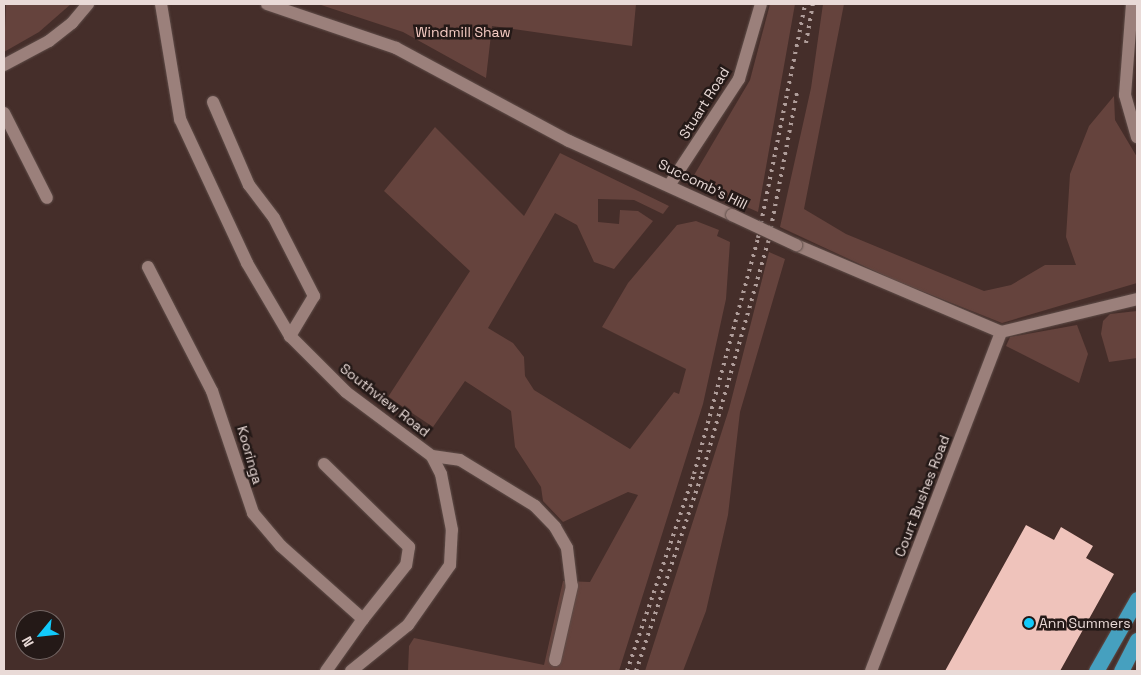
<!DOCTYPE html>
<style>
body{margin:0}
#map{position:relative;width:1141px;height:675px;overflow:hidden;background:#452e2a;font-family:"Space Grotesk",sans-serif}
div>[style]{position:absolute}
.green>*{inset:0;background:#65433d}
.building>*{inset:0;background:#efc3bb}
.roads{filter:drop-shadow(0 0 1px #5f4d49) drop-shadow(0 0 1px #5f4d49)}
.street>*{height:12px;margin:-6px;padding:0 6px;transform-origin:6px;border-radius:6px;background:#9b807b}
.secondary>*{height:12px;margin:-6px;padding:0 6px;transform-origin:6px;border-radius:6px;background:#9b807b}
.highway>*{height:15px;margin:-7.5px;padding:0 7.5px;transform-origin:7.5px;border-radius:7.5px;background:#46a0bf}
.rail>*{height:4px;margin-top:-2px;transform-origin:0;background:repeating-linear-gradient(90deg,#af9d9a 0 2.5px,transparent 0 7.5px)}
.bridges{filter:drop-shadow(0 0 1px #5f4d49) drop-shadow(0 0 1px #5f4d49)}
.secondary-bridge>*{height:12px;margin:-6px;padding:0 6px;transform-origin:6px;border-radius:6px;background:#9b807b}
.dots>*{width:14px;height:14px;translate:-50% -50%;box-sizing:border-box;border:2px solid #241917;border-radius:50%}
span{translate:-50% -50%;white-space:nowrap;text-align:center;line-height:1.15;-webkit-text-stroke:5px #241917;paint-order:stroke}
.park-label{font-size:14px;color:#f6ccc4}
.street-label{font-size:14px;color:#e9dad7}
.poi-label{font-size:14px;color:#e9dad7}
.left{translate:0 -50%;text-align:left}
.frame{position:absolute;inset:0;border:5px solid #e9dad7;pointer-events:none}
.north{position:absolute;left:15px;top:610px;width:50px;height:50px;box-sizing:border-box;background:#241917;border:1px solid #736664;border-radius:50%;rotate:242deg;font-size:14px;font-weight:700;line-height:20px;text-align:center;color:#e9dad7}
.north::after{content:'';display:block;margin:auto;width:18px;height:22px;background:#12cafb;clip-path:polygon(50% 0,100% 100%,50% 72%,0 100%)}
</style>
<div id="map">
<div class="green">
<div style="clip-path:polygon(6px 4px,71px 4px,39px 32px,4px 52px)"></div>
<div style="clip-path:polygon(318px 4px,636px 4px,632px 46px,492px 26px,486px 78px,403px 32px)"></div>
<div style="clip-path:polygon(770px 4px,795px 4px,758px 212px,690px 182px,750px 80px)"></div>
<div style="clip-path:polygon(823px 4px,844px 4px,804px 209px,846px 234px,984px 291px,1011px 285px,1045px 265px,1076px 265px,1066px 237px,1070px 174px,1089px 126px,1114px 96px,1115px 120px,1137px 157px,1137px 283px,1002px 323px,894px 280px,780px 227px,811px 88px)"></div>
<div style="clip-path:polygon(435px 127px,524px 216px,560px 153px,669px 206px,663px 214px,634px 200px,598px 199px,598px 222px,619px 224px,620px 210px,638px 211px,653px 221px,614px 269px,594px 262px,577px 225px,555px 213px,488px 328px,513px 343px,524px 357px,525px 376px,534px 390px,630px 449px,674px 392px,679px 394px,686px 369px,602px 327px,628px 283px,677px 225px,696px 221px,719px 230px,717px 236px,730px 242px,726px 299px,703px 404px,619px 671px,408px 671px,409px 646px,414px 638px,544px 665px,563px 581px,590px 582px,638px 495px,628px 492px,563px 522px,543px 501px,541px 487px,515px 447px,511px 411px,465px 381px,433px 427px,388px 397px,470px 271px,384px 191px)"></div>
<div style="clip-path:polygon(769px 252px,785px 259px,740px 412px,728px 515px,706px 611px,683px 671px,645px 671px,729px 409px)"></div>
<div style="clip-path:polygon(1137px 311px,1137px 358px,1109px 362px,1101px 334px,1103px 321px,1110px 314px)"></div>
<div style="clip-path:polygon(1077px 325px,1088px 354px,1079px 383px,1006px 346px,1010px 337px)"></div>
</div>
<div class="building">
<div style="clip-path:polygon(1026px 525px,1054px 540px,1061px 527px,1093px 546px,1086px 558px,1114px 574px,1060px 671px,945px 671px)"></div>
</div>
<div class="roads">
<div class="street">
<div style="left:161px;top:4px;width:117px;rotate:80.6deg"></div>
<div style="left:180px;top:119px;width:159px;rotate:65deg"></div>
<div style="left:247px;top:263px;width:85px;rotate:59.5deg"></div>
<div style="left:290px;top:336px;width:79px;rotate:45deg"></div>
<div style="left:346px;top:392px;width:107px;rotate:36.7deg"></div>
<div style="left:432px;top:456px;width:28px;rotate:8deg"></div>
<div style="left:460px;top:460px;width:88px;rotate:31.5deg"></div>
<div style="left:535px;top:506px;width:29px;rotate:46deg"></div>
<div style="left:555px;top:527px;width:24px;rotate:60deg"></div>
<div style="left:567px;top:548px;width:38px;rotate:83deg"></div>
<div style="left:572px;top:586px;width:76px;rotate:102.9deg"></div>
<div style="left:213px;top:102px;width:90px;rotate:66.6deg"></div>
<div style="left:249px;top:185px;width:41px;rotate:52.9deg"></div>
<div style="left:274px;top:218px;width:88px;rotate:62.9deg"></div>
<div style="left:314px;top:296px;width:47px;rotate:121deg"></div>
<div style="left:4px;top:113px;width:95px;rotate:63.2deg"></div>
<div style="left:670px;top:184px;width:126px;rotate:-56.7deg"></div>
<div style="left:739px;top:79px;width:78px;rotate:-73.7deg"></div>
<div style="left:148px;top:267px;width:140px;rotate:62.7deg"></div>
<div style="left:212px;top:391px;width:129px;rotate:71.4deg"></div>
<div style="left:253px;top:513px;width:43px;rotate:49.7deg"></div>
<div style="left:281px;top:546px;width:110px;rotate:41.7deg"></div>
<div style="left:363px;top:619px;width:64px;rotate:125.4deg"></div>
<div style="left:324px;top:464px;width:119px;rotate:44.3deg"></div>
<div style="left:409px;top:547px;width:18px;rotate:99deg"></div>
<div style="left:406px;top:565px;width:69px;rotate:128.5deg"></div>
<div style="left:351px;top:671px;width:73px;rotate:-38.9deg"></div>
<div style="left:408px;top:625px;width:73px;rotate:-55deg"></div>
<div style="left:450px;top:565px;width:35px;rotate:-87deg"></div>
<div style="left:452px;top:530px;width:57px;rotate:-101.1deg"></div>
<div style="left:441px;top:474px;width:20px;rotate:-117deg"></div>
<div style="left:871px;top:671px;width:363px;rotate:-69deg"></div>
</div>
<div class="secondary">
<div style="left:267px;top:4px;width:136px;rotate:18.8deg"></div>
<div style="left:396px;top:48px;width:196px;rotate:28.3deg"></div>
<div style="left:569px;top:141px;width:179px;rotate:24.4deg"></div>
<div style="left:1132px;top:4px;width:91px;rotate:94.4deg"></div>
<div style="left:1125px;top:95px;width:44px;rotate:74.1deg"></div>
<div style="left:4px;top:65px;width:51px;rotate:-28.1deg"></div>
<div style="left:49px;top:41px;width:29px;rotate:-38deg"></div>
<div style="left:72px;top:23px;width:25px;rotate:-50deg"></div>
<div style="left:796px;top:245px;width:223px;rotate:23deg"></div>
<div style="left:1001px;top:332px;width:140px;rotate:-13.6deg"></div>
</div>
<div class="highway">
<div style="left:1096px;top:671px;width:83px;rotate:-60.3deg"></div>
<div style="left:1121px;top:671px;width:35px;rotate:-63deg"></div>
</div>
</div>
<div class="rail">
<div style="left:806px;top:43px;width:40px;rotate:-80deg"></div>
<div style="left:627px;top:671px;width:208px;rotate:-71.2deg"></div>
<div style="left:694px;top:474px;width:245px;rotate:-74.8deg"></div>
<div style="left:758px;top:238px;width:239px;rotate:-78.6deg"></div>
<div style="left:636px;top:671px;width:208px;rotate:-71.5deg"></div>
<div style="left:702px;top:474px;width:240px;rotate:-74.1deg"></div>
<div style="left:768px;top:243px;width:154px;rotate:-79.1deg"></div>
</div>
<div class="bridges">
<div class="secondary-bridge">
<div style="left:732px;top:215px;width:71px;rotate:25.1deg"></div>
</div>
</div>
<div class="dots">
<div style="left:1029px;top:623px;background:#12cafb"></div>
</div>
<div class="park-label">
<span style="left:463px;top:32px">Windmill Shaw</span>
</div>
<div class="street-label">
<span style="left:704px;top:103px;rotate:-58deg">Stuart Road</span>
<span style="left:703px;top:184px;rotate:26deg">Succomb's Hill</span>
<span style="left:385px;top:400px;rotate:38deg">Southview Road</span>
<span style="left:250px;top:455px;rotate:74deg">Kooringa</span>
<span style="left:922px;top:496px;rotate:-69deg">Court Bushes Road</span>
</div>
<div class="poi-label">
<span class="left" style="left:1039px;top:623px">Ann Summers</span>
</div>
<div class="frame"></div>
<div class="north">N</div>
</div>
